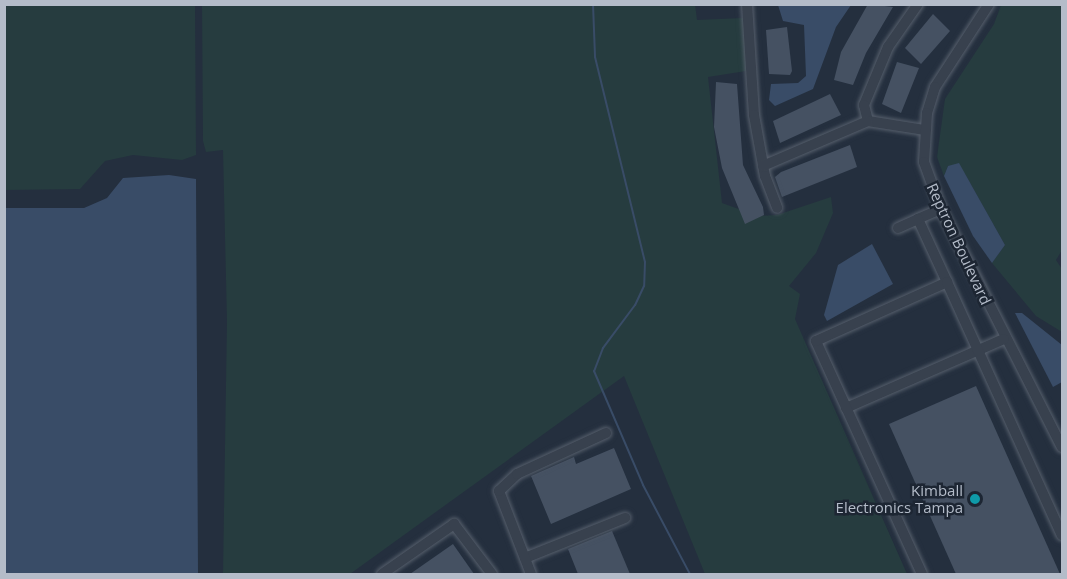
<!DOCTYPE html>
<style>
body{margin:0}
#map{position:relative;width:1067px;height:579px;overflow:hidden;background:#242f3e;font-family:"Open Sans",sans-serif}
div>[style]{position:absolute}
.green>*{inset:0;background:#263c3f}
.water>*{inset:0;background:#394c67}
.stream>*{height:2px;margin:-1px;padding:0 1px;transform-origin:1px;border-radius:1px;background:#394c67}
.building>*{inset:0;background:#455162}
.roads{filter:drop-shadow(0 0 2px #565f6c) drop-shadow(0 0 2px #565f6c)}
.minor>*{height:10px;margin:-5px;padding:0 5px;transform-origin:5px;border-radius:5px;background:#38414e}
.dots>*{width:16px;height:16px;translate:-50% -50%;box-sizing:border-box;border:3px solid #1d2633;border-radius:50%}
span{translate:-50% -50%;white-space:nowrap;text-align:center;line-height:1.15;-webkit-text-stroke:5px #1d2633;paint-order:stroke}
.street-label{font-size:15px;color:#b4bcc9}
.poi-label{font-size:15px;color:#b4bcc9}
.right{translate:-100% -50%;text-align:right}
.frame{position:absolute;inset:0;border:6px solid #b4bcc9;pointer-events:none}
</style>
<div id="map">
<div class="green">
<div style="clip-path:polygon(695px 4px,697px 20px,744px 18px,746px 71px,708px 77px,722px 203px,758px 216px,777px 215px,831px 197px,833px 213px,816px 253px,789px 286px,800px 294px,795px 319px,907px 574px,705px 574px,624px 376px,350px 574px,223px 574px,227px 321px,223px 150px,206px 152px,203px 141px,202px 5px)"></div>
<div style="clip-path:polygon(4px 5px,195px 5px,196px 155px,182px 160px,133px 155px,105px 161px,80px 189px,5px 190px)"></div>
<div style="clip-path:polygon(1001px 5px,1062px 5px,1062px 250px,1056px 260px,1062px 269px,1062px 332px,1036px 316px,992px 263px,1005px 245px,965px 174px,948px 166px,944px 176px,937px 157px,945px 99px,994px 24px)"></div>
</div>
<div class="water">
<div style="clip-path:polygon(778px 5px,851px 5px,836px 27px,813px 89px,775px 106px,769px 100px,771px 84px,798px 83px,806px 76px,804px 25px,783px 21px)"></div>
<div style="clip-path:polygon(959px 163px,1005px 245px,992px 263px,973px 236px,944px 176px,948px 166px)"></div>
<div style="clip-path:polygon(169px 175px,196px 179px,198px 574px,5px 574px,5px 208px,84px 208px,107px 198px,123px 178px)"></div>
<div style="clip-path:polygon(872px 244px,893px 284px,827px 321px,824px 315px,838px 265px)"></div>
<div style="clip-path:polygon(1015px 313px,1022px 313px,1062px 345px,1062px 382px,1053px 387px)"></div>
</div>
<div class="stream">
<div style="left:593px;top:4px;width:53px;rotate:87.8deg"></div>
<div style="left:595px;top:57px;width:211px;rotate:76.3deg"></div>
<div style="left:645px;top:262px;width:24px;rotate:92deg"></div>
<div style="left:644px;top:286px;width:21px;rotate:115deg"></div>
<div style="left:635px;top:305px;width:54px;rotate:126.7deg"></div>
<div style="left:603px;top:348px;width:25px;rotate:111deg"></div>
<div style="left:594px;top:371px;width:124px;rotate:66.7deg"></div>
<div style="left:643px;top:485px;width:101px;rotate:62.2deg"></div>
</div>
<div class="building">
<div style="clip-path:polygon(868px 4px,893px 7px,866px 53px,853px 85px,834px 80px,841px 52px)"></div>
<div style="clip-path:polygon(933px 14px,950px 31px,921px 64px,905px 48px)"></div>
<div style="clip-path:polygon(787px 27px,792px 71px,790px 75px,769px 74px,766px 30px)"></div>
<div style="clip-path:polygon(897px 62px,919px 68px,901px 113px,882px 104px)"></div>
<div style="clip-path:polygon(716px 82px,737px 84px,743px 165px,763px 207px,764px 215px,745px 224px,722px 168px,714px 127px)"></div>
<div style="clip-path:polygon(830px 94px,841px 115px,780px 143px,773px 121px)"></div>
<div style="clip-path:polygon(850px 145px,857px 167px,782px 197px,775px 177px,781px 172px)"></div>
<div style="clip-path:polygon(976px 386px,1060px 574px,956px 574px,889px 424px)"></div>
<div style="clip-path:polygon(614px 448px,631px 489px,551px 524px,531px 476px,574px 457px,576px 464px)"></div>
<div style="clip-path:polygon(612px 531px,630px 574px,578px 574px,568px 549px)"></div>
<div style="clip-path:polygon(453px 544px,474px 574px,410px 574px)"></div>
</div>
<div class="roads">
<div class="minor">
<div style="left:747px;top:4px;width:111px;rotate:86.4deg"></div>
<div style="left:754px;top:115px;width:62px;rotate:79.8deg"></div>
<div style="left:765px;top:176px;width:34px;rotate:69deg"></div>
<div style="left:918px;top:4px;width:52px;rotate:124.9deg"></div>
<div style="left:888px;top:47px;width:63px;rotate:112.5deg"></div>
<div style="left:864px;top:105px;width:16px;rotate:76deg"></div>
<div style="left:868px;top:121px;width:58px;rotate:9deg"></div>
<div style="left:989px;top:4px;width:99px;rotate:123deg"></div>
<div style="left:935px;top:87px;width:27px;rotate:107deg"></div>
<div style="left:927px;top:113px;width:49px;rotate:93.5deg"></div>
<div style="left:924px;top:162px;width:50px;rotate:70.1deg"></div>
<div style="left:941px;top:209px;width:267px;rotate:63.1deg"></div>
<div style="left:763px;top:166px;width:114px;rotate:-23.2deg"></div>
<div style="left:941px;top:209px;width:25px;rotate:157deg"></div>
<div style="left:918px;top:219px;width:69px;rotate:65.3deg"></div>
<div style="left:898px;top:228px;width:22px;rotate:-24deg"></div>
<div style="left:846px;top:408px;width:172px;rotate:-23.6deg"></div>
<div style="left:525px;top:558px;width:108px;rotate:-21.8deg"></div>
<div style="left:382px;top:574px;width:88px;rotate:-34.8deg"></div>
<div style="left:454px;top:524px;width:63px;rotate:52.8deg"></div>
<div style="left:531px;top:574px;width:89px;rotate:-111.1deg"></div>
<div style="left:499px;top:491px;width:25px;rotate:-43deg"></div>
<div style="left:517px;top:474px;width:98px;rotate:-24.7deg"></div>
<div style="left:922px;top:574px;width:256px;rotate:-114.5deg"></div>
<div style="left:816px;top:341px;width:144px;rotate:-24.2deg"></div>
<div style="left:947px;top:282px;width:278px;rotate:65.6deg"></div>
</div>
</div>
<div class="dots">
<div style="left:975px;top:499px;background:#0f9aa8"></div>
</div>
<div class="street-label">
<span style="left:959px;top:244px;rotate:65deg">Reptron Boulevard</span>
</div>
<div class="poi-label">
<span class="right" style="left:963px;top:499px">Kimball<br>Electronics Tampa</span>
</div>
<div class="frame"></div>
</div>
